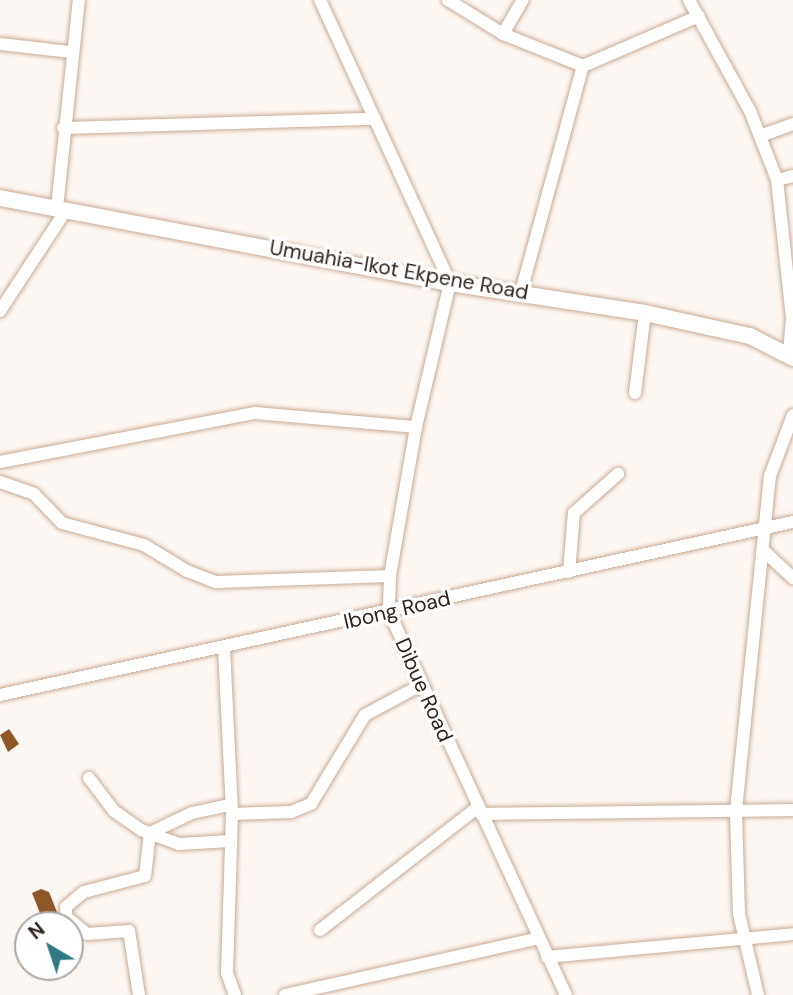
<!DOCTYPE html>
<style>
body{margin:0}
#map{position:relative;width:793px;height:995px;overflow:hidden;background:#fdf7f3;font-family:"DM Sans",sans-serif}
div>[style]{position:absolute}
.building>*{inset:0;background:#8d5728}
.roads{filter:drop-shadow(0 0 2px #c7ab96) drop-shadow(0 0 2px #c7ab96)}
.minor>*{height:12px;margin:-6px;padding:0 6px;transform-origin:6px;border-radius:6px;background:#fff}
.major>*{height:16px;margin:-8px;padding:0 8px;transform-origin:8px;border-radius:8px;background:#fff}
span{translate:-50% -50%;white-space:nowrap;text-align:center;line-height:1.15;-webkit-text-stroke:7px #fff;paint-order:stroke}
.street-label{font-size:21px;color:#2f241c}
.north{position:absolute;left:14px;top:911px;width:70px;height:70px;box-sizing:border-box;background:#fff;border:2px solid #aca7a4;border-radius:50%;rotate:321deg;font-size:19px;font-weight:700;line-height:28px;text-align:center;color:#2f241c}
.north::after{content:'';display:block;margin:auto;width:24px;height:32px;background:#317883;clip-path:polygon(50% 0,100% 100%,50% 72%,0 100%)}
</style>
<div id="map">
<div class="building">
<div style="clip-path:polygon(9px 729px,19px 744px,8px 752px,0 735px)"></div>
<div style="clip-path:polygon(41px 889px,49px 892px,57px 912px,44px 923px,32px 893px)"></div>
</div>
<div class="roads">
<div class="minor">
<div style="left:320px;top:0;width:311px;rotate:65.3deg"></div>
<div style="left:450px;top:283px;width:148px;rotate:103.3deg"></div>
<div style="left:416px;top:427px;width:151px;rotate:99.9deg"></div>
<div style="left:390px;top:576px;width:36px;rotate:92deg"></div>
<div style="left:389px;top:612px;width:422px;rotate:65.2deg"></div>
<div style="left:448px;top:0;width:65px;rotate:31.7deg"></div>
<div style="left:503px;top:34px;width:86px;rotate:21.8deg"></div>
<div style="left:689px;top:0;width:127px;rotate:61.2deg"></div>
<div style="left:750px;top:111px;width:74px;rotate:68.6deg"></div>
<div style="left:777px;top:180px;width:139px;rotate:83.8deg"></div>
<div style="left:792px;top:318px;width:38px;rotate:95deg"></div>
<div style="left:503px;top:34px;width:39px;rotate:-60deg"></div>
<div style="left:0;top:44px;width:70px;rotate:6.5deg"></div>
<div style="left:63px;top:128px;width:312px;rotate:-1.7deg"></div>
<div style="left:760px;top:136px;width:35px;rotate:-20deg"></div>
<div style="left:777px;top:180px;width:16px;rotate:-14deg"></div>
<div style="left:57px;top:208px;width:209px;rotate:-84deg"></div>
<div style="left:521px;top:292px;width:234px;rotate:-74.7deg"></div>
<div style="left:583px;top:66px;width:126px;rotate:-23.3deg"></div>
<div style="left:0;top:311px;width:121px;rotate:-56.8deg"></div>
<div style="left:635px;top:393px;width:81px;rotate:-82.9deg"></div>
<div style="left:0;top:462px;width:260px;rotate:-10.9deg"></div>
<div style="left:255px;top:413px;width:162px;rotate:5deg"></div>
<div style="left:0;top:482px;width:36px;rotate:19deg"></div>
<div style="left:34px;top:494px;width:40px;rotate:46deg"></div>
<div style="left:62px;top:523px;width:85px;rotate:15deg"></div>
<div style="left:144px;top:545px;width:50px;rotate:31.2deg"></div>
<div style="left:187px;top:571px;width:31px;rotate:21deg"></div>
<div style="left:216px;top:582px;width:174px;rotate:-2deg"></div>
<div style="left:764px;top:551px;width:40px;rotate:43deg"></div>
<div style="left:569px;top:572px;width:59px;rotate:-85.2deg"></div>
<div style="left:574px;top:513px;width:59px;rotate:-41.6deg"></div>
<div style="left:224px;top:648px;width:166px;rotate:87.2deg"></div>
<div style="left:232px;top:814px;width:159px;rotate:91.8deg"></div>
<div style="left:227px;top:973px;width:23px;rotate:70deg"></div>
<div style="left:0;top:695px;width:812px;rotate:-12.31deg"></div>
<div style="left:89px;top:778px;width:41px;rotate:52.9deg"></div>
<div style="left:114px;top:811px;width:33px;rotate:35deg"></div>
<div style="left:141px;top:830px;width:40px;rotate:20.2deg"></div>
<div style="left:179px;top:844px;width:51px;rotate:-3.4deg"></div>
<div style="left:232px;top:814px;width:59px;rotate:-1.9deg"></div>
<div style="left:291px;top:812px;width:22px;rotate:-22deg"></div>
<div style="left:311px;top:804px;width:104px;rotate:-58.8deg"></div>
<div style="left:365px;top:715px;width:64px;rotate:-28.2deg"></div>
<div style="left:481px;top:814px;width:312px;rotate:-0.7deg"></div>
<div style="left:320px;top:930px;width:200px;rotate:-37.9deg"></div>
<div style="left:547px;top:957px;width:247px;rotate:-5.3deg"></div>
<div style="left:139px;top:995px;width:65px;rotate:-98.9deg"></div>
<div style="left:129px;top:931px;width:42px;rotate:175.9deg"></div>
<div style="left:87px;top:934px;width:27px;rotate:-141deg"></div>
<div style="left:66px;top:917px;width:10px;rotate:-90deg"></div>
<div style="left:66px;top:907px;width:23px;rotate:-40deg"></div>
<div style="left:84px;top:892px;width:63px;rotate:-14.7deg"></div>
<div style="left:145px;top:876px;width:43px;rotate:-83.4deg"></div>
<div style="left:150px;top:833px;width:47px;rotate:-25.5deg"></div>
<div style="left:192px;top:813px;width:40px;rotate:-12deg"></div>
<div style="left:285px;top:995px;width:260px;rotate:-12.6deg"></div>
<div style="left:758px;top:995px;width:83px;rotate:-103.2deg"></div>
<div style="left:739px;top:914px;width:104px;rotate:-91.7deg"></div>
<div style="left:736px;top:810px;width:336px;rotate:-84.2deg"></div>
<div style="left:770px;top:476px;width:65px;rotate:-69.3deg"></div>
</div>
<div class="major">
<div style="left:0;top:198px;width:458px;rotate:10.7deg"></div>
<div style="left:450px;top:283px;width:197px;rotate:8.7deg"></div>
<div style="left:645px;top:313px;width:107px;rotate:12.4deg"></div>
<div style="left:750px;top:336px;width:48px;rotate:27.1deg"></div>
</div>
</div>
<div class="street-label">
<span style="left:399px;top:270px;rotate:10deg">Umuahia-Ikot Ekpene Road</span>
<span style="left:397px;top:610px;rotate:-13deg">Ibong Road</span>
<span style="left:424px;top:690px;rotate:66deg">Dibue Road</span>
</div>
<div class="north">N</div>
</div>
